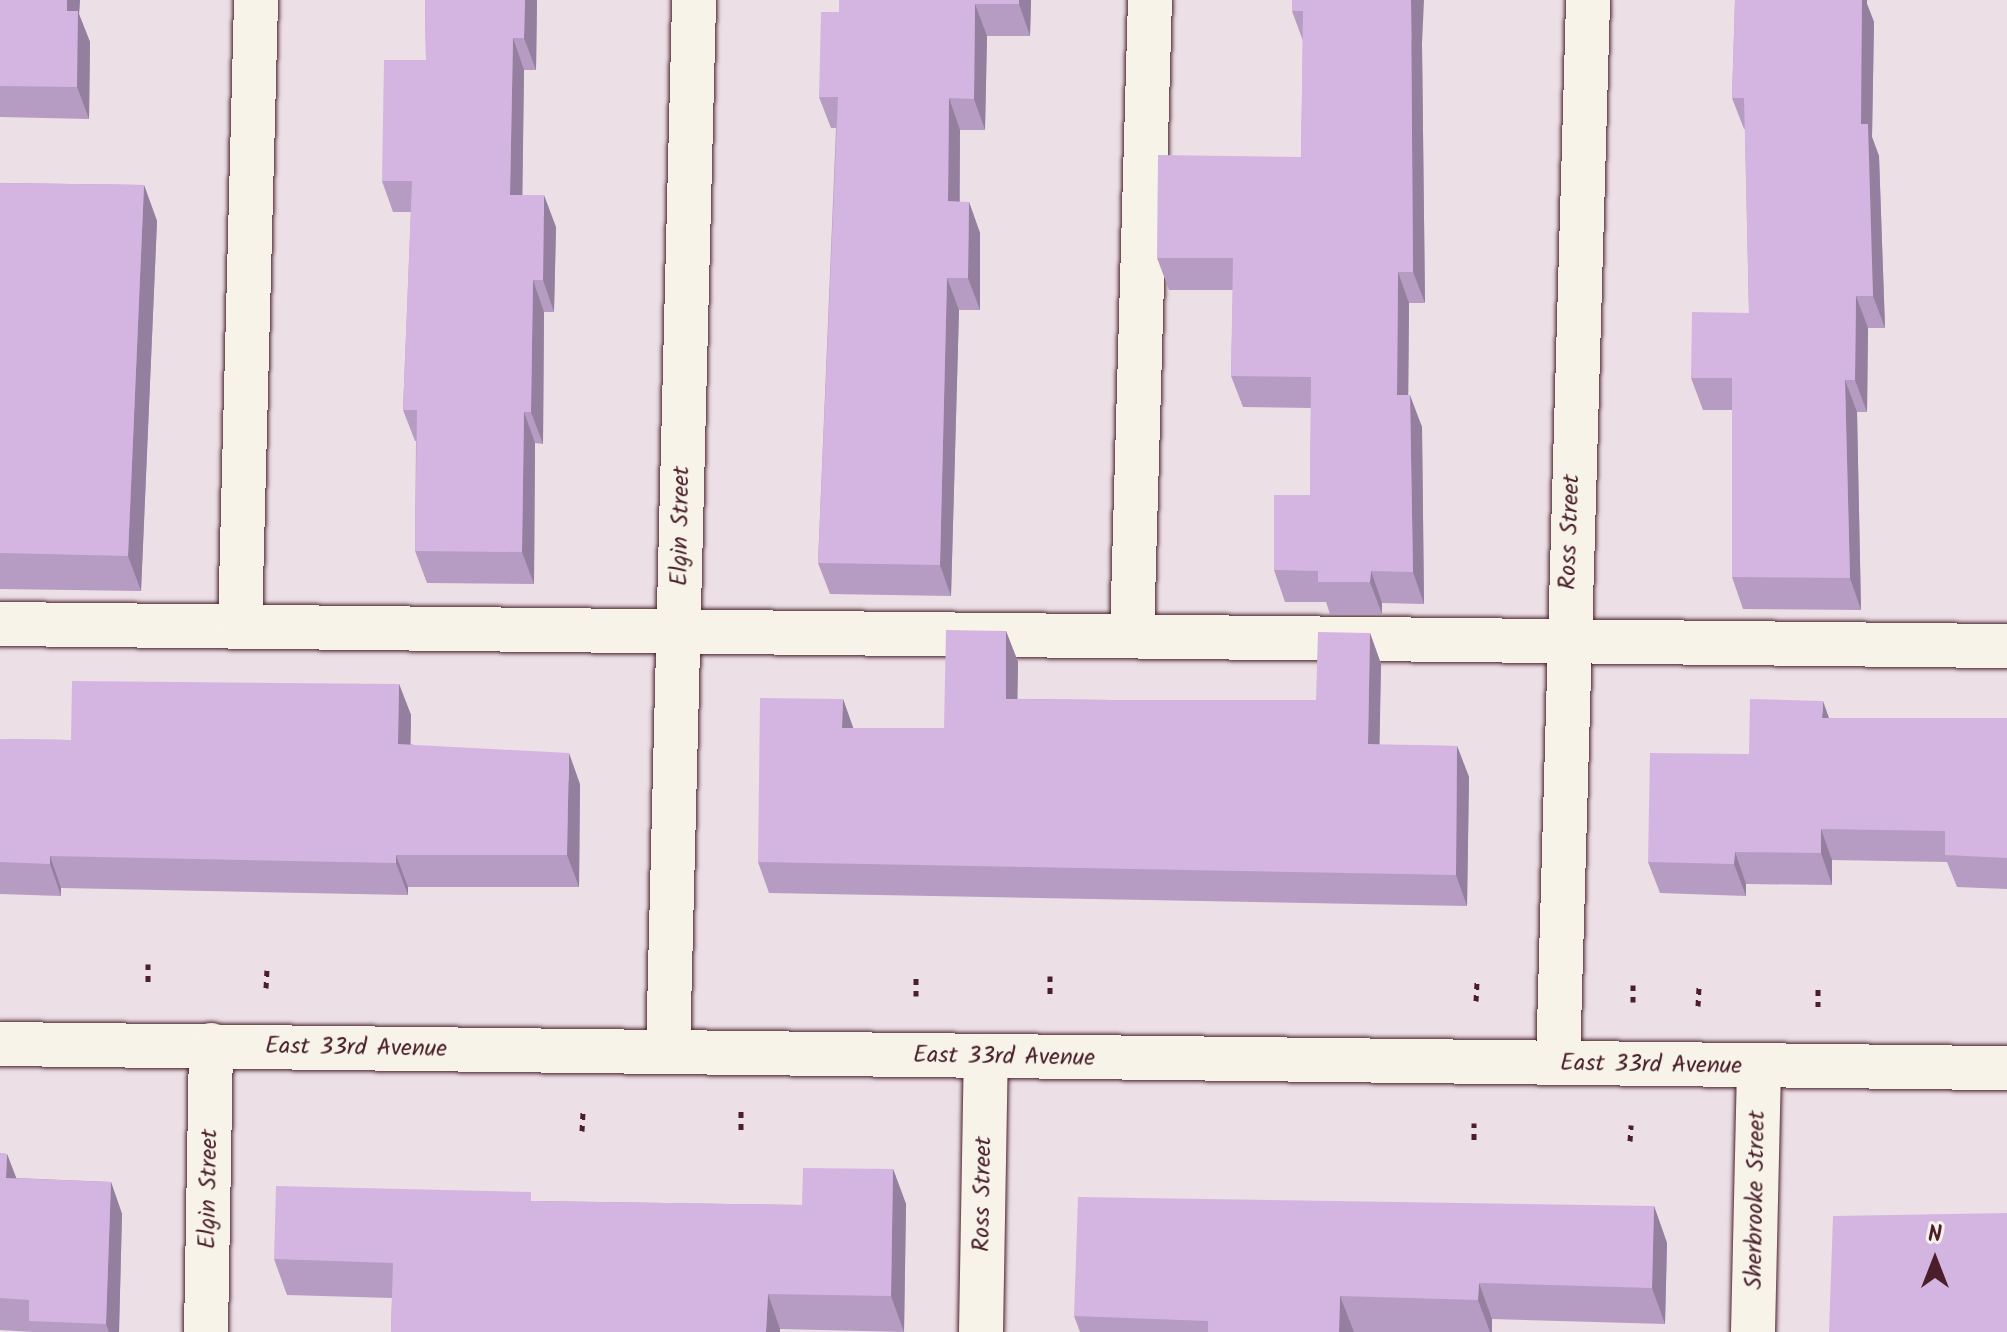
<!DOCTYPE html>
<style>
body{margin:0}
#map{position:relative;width:2007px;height:1332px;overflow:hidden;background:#ece0e6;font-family:Kalam,sans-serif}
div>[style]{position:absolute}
.path>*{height:5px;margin-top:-2.5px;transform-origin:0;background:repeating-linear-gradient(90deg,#4a1f2b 0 6px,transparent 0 12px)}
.roads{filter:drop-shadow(0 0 2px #4a1f2b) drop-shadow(0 0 2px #4a1f2b)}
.minor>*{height:44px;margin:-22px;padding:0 22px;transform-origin:22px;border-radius:22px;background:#f7f3e8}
.wall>*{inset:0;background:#b69cc2}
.shaded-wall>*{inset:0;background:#947f9e}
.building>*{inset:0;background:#d4b5e1}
span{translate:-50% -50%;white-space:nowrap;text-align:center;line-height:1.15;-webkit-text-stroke:6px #f7f3e8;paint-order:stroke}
.street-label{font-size:24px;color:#4a1f2b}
.north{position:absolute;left:1895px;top:1220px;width:80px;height:80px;-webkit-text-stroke:6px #f7f3e8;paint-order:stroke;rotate:0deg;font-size:22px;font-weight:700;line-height:32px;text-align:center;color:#4a1f2b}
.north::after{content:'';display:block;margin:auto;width:28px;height:36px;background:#4a1f2b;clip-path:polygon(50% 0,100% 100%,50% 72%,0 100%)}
</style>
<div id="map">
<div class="path">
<div style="left:148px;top:964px;width:23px;rotate:90deg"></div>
<div style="left:1050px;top:976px;width:21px;rotate:90deg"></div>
<div style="left:1633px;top:985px;width:17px;rotate:90deg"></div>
<div style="left:266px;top:988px;width:18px;rotate:-87deg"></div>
<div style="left:1818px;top:989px;width:18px;rotate:90deg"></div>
<div style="left:916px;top:996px;width:21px;rotate:-90deg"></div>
<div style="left:1476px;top:1001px;width:19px;rotate:-87deg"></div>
<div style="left:1698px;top:1006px;width:19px;rotate:-87deg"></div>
<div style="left:741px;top:1111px;width:21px;rotate:90deg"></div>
<div style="left:582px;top:1131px;width:22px;rotate:-87deg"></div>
<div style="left:1474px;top:1140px;width:17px;rotate:-90deg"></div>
<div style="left:1630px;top:1141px;width:16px;rotate:-86deg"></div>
</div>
<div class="roads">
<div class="minor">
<div style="left:0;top:624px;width:2007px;rotate:0.63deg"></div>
<div style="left:240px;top:625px;width:625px;rotate:-88.53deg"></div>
<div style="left:1132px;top:635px;width:635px;rotate:-88.38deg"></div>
<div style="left:0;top:1044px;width:2007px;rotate:0.69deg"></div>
<div style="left:668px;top:1052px;width:1052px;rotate:-88.58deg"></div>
<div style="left:1558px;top:1063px;width:1063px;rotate:-88.38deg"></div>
<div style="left:206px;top:1332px;width:287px;rotate:-89deg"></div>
<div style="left:981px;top:1332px;width:275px;rotate:-89deg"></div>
<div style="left:1753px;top:1332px;width:264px;rotate:-88.7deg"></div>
</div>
</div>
<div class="wall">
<div style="clip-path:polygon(0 0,80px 0,79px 14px,90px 42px,89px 119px,0 117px)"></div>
<div style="clip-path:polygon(425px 0,537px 0,536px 70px,524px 70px,522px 195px,556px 227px,554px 312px,544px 312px,543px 444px,535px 443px,534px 584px,427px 583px,415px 551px,416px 441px,415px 441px,403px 410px,411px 212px,393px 212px,382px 181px,426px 60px)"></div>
<div style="clip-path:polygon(1031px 0,1030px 36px,987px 36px,985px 130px,960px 130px,960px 202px,969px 202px,980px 233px,980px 310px,959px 310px,951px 596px,830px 594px,818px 563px,836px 128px,831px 128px,819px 97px,839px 12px)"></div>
<div style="clip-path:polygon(1292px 0,1422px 44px,1425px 303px,1409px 303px,1408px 395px,1422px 427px,1424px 604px,1382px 603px,1382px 614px,1330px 614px,1326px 602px,1285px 602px,1274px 570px,1310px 495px,1311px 408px,1243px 407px,1231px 376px,1233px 290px,1169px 290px,1157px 258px,1301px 157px,1303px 41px,1292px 11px)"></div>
<div style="clip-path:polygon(1735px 0,1867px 0,1867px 4px,1874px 22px,1872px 137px,1879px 156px,1885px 328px,1868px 328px,1867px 412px,1857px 412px,1861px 610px,1743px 609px,1732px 577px,1732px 410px,1703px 410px,1691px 378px,1749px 313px,1745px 129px,1744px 129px,1732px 98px)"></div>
<div style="clip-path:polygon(0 183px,144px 185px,157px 221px,141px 591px,0 589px)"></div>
<div style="clip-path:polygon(1006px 631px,1018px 662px,1017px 699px,1114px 700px,1316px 700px,1370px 633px,1381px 664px,1379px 745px,1457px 746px,1469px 777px,1467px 906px,769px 893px,758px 862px,843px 699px,853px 728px,944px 728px)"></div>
<div style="clip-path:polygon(399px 684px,411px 715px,410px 744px,580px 784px,579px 887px,408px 887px,408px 895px,61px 888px,61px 896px,0 894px,0 739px,71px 740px)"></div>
<div style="clip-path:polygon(1829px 718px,2007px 718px,2007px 889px,1957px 887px,1947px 862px,1832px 860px,1832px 885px,1746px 884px,1746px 896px,1660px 893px,1648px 862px,1749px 754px)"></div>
<div style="clip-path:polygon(0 1153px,7px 1154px,16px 1178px,111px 1182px,122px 1214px,119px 1332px,33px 1332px,0 1330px)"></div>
<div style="clip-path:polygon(893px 1169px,906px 1204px,904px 1332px,780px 1329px,780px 1332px,391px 1332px,392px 1298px,287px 1295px,274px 1259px,534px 1201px,802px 1205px)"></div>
<div style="clip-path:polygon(1654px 1206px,1667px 1243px,1665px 1324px,1492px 1319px,1492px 1332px,1080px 1332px,1074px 1316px)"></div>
</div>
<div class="shaded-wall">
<div style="clip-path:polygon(67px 0,80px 0,79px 14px,90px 42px,89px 119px,77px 87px,67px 11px)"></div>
<div style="clip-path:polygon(525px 0,537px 0,536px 70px,524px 38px)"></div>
<div style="clip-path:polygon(1019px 0,1031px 0,1030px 36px,1019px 4px)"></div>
<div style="clip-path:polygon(1411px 0,1424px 0,1422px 44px,1425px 303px,1413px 272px)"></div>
<div style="clip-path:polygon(1859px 0,1867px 0,1867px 4px,1874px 22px,1872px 137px,1879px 156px,1885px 328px,1873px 296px,1861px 124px)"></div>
<div style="clip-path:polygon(975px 4px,987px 36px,985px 130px,974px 99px)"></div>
<div style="clip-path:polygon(513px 38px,524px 70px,522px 227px,510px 195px)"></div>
<div style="clip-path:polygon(949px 98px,960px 130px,959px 233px,948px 201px)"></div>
<div style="clip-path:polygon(144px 185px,157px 221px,141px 591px,128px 556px)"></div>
<div style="clip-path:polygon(544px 195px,556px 227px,554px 312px,543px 280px)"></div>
<div style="clip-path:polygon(969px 202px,980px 233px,980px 310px,968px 278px)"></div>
<div style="clip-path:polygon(1398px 272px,1409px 303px,1408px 426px,1397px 395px)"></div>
<div style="clip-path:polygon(947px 278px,959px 310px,951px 596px,940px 565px)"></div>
<div style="clip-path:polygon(533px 280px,544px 312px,543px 444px,531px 412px)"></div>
<div style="clip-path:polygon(1856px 296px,1868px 328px,1867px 412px,1855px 380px)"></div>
<div style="clip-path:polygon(1845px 380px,1857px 412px,1861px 610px,1850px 578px)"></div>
<div style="clip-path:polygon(1410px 395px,1422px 427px,1424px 604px,1413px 572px)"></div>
<div style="clip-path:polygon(524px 412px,535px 443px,534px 584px,522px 552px)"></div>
<div style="clip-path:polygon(1371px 571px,1382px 603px,1382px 614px,1370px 582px)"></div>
<div style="clip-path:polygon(1006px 631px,1018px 662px,1017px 730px,1006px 699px)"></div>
<div style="clip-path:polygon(1370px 633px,1381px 664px,1379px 776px,1368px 744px)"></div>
<div style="clip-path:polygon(399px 684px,411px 715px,410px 776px,398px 744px)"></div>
<div style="clip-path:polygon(843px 699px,854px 730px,842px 728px)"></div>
<div style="clip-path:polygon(1823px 701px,1834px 732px,1822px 718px)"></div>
<div style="clip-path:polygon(1457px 746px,1469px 777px,1467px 906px,1456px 875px)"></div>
<div style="clip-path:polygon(569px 753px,580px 784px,579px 887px,567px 855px)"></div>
<div style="clip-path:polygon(1821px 829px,1832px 860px,1832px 885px,1821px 853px)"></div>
<div style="clip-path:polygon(1735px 852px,1746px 884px,1746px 896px,1734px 864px)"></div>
<div style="clip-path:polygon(396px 855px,408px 887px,408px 895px,396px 863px)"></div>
<div style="clip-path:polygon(50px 856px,61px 888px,61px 896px,50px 864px)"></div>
<div style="clip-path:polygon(7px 1154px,19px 1185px,6px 1178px)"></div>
<div style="clip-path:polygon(893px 1169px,906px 1204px,904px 1332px,891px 1296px)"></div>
<div style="clip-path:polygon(111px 1182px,122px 1214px,119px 1332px,109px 1332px,106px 1324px)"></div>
<div style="clip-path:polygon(1654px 1206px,1667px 1243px,1665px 1324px,1652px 1288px)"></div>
<div style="clip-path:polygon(1479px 1283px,1492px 1319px,1492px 1332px,1490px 1332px,1478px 1300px)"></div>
<div style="clip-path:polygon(768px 1294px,780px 1329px,780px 1332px,766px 1332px)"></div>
<div style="clip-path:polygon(1340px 1296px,1354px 1332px,1339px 1332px)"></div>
</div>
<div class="building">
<div style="clip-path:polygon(0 0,67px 0,67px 11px,78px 11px,77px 87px,0 86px)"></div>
<div style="clip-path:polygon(425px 0,525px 0,524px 38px,513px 38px,510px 195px,544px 195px,543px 280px,533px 280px,531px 412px,524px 412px,522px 552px,415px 551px,417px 410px,403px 410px,412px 181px,382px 181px,384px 60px,426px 60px)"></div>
<div style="clip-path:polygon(839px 0,1019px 0,1019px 4px,975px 4px,974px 99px,949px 98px,948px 201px,969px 202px,968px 278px,947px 278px,940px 565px,818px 563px,838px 97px,819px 97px,821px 12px,839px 12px)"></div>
<div style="clip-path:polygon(1292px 0,1411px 0,1413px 272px,1398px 272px,1397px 395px,1410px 395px,1413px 572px,1371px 571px,1370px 582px,1318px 582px,1318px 571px,1274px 570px,1274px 495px,1310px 495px,1311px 377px,1231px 376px,1233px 258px,1157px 258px,1158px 155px,1301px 157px,1303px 11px,1292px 11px)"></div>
<div style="clip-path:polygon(1735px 0,1862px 0,1861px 124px,1868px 124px,1873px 296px,1856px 296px,1855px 380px,1845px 380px,1850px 578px,1732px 577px,1732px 378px,1691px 378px,1692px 312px,1749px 313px,1744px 98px,1732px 98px)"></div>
<div style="clip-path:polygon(0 183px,144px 185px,128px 556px,0 553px)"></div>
<div style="clip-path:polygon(946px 630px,1006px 631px,1006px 699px,1114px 700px,1316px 700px,1318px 632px,1370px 633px,1368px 744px,1457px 746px,1456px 875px,758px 862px,760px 698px,843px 699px,842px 728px,944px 728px)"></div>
<div style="clip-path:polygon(72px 681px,399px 684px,398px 744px,569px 753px,567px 855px,396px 855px,396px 863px,50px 856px,50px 864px,0 862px,0 739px,71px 740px)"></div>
<div style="clip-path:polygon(1750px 699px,1823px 701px,1822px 718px,2007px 718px,2007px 858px,1945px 855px,1945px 831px,1821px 829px,1821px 853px,1735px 852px,1734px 864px,1648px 862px,1650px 753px,1749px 754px)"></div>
<div style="clip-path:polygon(0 1153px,7px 1154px,6px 1178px,111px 1182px,106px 1324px,29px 1321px,29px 1300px,0 1298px)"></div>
<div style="clip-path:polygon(803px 1168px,893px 1169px,891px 1296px,768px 1294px,766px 1332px,391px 1332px,393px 1263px,274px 1259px,276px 1186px,531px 1192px,531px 1201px,802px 1205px)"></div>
<div style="clip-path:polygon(1078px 1197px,1654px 1206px,1652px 1288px,1479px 1283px,1478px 1300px,1340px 1296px,1339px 1332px,1208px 1332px,1208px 1321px,1074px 1316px)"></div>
<div style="clip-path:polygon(2007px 1213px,2007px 1332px,1829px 1332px,1833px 1216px)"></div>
</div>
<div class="street-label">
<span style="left:681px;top:526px;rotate:-89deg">Elgin Street</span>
<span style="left:1570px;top:532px;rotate:-88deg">Ross Street</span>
<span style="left:356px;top:1048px;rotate:1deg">East 33rd Avenue</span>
<span style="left:1004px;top:1057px;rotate:1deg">East 33rd Avenue</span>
<span style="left:1651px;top:1065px;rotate:1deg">East 33rd Avenue</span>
<span style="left:209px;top:1189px;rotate:-89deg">Elgin Street</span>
<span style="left:983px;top:1194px;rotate:-89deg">Ross Street</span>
<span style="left:1756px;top:1200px;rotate:-89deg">Sherbrooke Street</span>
</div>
<div class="north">N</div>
</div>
